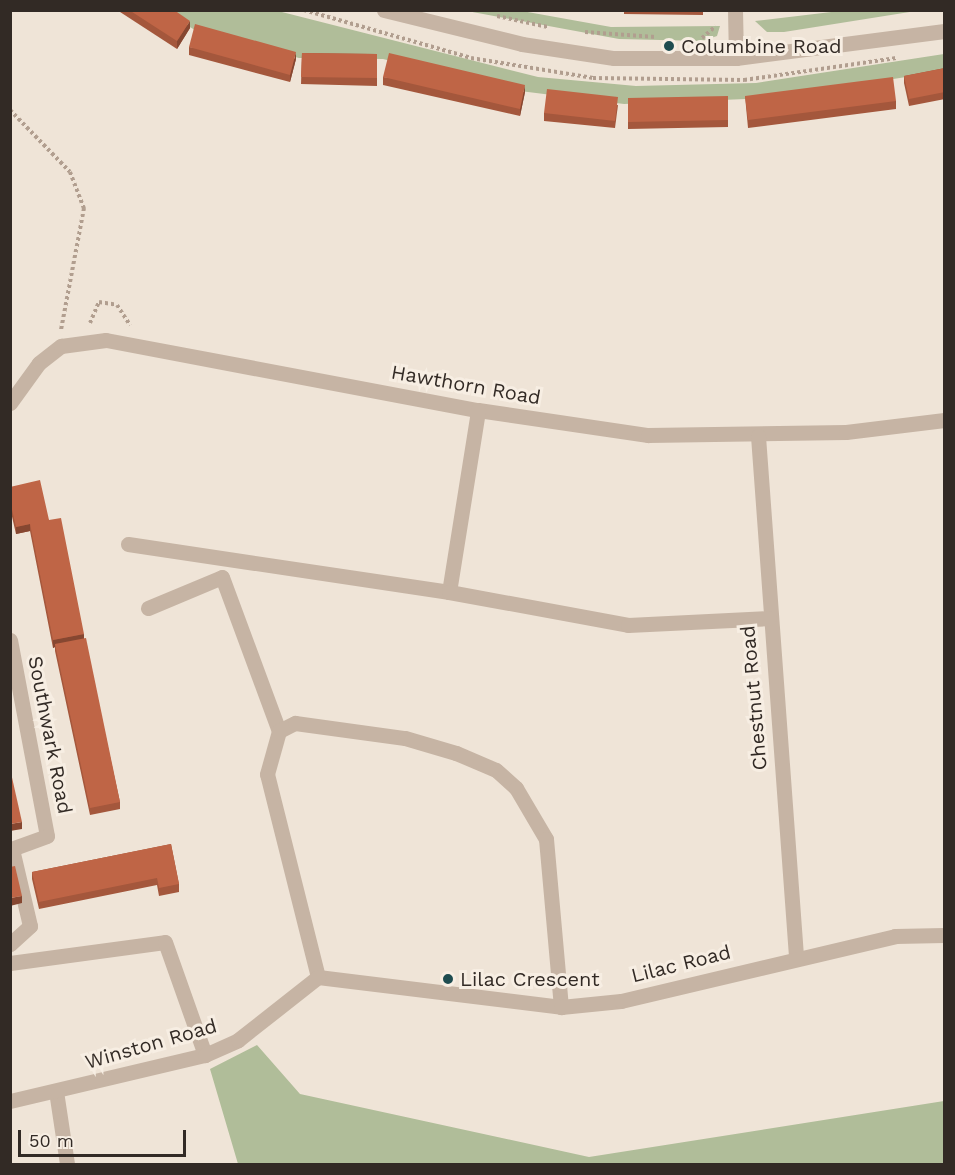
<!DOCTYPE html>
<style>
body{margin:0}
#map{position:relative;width:955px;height:1175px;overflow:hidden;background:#efe4d7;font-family:"Work Sans",sans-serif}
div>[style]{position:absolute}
.green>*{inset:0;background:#b0bd99}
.path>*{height:4px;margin-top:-2px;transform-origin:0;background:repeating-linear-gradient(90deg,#b19e8f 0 3px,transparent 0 6px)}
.minor>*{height:15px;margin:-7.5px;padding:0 7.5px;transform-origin:7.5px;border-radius:7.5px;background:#c6b4a4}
.wall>*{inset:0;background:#a4573c}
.shaded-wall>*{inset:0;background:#864731}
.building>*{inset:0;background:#bf6546}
.dots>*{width:16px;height:16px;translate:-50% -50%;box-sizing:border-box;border:3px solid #f7eee3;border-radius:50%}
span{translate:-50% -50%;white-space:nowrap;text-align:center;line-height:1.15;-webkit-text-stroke:6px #f7eee3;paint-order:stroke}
.poi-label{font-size:20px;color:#322a25}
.left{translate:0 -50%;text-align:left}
.street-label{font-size:20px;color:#322a25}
.frame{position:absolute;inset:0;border:12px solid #322a25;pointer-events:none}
.scale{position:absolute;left:18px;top:1130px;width:168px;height:27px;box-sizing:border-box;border:3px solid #322a25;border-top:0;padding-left:8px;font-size:18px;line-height:21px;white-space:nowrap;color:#322a25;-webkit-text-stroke:4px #f7eee3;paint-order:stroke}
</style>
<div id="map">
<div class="green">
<div style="clip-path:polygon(848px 10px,916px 11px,784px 32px,767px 32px,755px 21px)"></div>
<div style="clip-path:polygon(162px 11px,278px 11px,538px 77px,636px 86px,756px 83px,944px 54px,944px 71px,773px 98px,624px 104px,504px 89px,383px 59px,299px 58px,195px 30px)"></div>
<div style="clip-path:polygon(467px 11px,522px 11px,611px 27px,720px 26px,717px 36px,702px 41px,619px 39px)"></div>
<div style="clip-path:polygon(257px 1045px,300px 1094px,589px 1157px,944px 1101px,944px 1164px,238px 1164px,210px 1069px)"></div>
</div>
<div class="path">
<div style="left:304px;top:10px;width:174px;rotate:16deg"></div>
<div style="left:471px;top:58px;width:124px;rotate:9.3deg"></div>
<div style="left:593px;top:78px;width:151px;rotate:0.8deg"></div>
<div style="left:744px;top:80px;width:154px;rotate:-8.2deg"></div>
<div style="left:497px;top:16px;width:52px;rotate:12.2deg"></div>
<div style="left:585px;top:32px;width:71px;rotate:4deg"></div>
<div style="left:702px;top:38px;width:18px;rotate:-41deg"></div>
<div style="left:10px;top:110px;width:86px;rotate:45.9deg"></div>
<div style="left:70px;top:172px;width:39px;rotate:69deg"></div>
<div style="left:84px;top:208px;width:124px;rotate:100.7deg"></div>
<div style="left:90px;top:323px;width:23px;rotate:-67deg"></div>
<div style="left:99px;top:302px;width:18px;rotate:9deg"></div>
<div style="left:117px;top:305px;width:24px;rotate:57deg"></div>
</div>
<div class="minor">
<div style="left:384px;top:10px;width:142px;rotate:13.8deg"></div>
<div style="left:522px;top:44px;width:93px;rotate:8.7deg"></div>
<div style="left:614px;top:58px;width:122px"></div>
<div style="left:736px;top:58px;width:210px;rotate:-7.4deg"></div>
<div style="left:735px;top:10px;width:48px;rotate:88.8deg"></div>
<div style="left:10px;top:403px;width:49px;rotate:-54.1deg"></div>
<div style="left:39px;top:363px;width:28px;rotate:-38deg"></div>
<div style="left:61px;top:346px;width:45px;rotate:-7.6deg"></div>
<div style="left:106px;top:340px;width:379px;rotate:10.7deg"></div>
<div style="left:478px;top:410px;width:172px;rotate:8.4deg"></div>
<div style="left:648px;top:435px;width:198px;rotate:-0.9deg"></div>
<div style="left:846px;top:432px;width:99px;rotate:-7deg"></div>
<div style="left:758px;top:436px;width:521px;rotate:85.82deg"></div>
<div style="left:128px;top:544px;width:325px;rotate:8.5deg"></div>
<div style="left:449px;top:592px;width:184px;rotate:-80.9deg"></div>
<div style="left:449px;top:592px;width:182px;rotate:10.4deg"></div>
<div style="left:628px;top:625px;width:141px;rotate:-2.8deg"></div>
<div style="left:148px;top:608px;width:80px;rotate:-22.7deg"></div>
<div style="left:222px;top:577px;width:164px;rotate:69.7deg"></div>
<div style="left:10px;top:640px;width:199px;rotate:79.3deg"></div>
<div style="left:47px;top:836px;width:37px;rotate:160deg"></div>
<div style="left:12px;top:849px;width:79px;rotate:76.8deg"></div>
<div style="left:30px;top:926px;width:27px;rotate:138deg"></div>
<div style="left:10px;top:963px;width:156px;rotate:-7.7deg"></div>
<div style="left:165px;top:942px;width:120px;rotate:70.5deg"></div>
<div style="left:318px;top:977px;width:209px;rotate:-104.1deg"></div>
<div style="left:267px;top:774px;width:45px;rotate:-74.4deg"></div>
<div style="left:279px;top:731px;width:18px;rotate:-27deg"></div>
<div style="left:295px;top:723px;width:111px;rotate:7.8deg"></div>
<div style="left:405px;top:738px;width:53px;rotate:16.4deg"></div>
<div style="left:456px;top:753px;width:43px;rotate:23deg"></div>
<div style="left:496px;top:770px;width:27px;rotate:42deg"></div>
<div style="left:516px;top:788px;width:59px;rotate:59.5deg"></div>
<div style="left:546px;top:839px;width:169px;rotate:84.9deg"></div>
<div style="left:318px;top:977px;width:245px;rotate:7deg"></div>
<div style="left:561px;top:1007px;width:60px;rotate:-5.7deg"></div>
<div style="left:621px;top:1001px;width:282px;rotate:-13.3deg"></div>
<div style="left:895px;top:936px;width:49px;rotate:-1.2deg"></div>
<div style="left:56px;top:1091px;width:74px;rotate:81.4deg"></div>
<div style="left:10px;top:1101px;width:200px;rotate:-13.3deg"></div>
<div style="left:205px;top:1055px;width:36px;rotate:-24deg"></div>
<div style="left:238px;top:1040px;width:102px;rotate:-38.2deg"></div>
</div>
<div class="wall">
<div style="clip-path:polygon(117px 10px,174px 10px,190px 28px,177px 49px)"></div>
<div style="clip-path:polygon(624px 10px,703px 10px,703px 15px,624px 14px)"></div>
<div style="clip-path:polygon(189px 47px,296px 59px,290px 82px,189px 55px)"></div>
<div style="clip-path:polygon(302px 53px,377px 54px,377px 86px,301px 84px)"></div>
<div style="clip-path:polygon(945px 68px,945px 99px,909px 106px,904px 83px,904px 76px)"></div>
<div style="clip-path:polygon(383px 77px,525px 92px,520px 116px,383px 85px)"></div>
<div style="clip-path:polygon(745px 96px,896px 101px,896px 109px,748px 128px)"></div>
<div style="clip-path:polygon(628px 98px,728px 120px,728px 127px,628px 129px)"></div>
<div style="clip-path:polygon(618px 105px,615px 128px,544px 121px,544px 113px)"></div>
<div style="clip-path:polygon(10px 487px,49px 520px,84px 638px,120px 802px,120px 809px,90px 815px,55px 651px,55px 647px,53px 648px,30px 531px,16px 534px,10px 508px)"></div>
<div style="clip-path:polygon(171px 844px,179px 884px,179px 892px,159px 896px,157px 885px,39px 909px,32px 879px,32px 872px)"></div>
</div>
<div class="shaded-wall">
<div style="clip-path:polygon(190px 21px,190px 28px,177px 49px,177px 41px)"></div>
<div style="clip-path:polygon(296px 52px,296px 59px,290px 82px,290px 75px)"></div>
<div style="clip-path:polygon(525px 85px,525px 92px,520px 116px,520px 109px)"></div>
<div style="clip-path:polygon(30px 524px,30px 531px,16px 534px,16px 527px)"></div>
<div style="clip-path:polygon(84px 634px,84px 641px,55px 644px,55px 647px,53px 648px,53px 640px)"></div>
<div style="clip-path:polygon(22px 822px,22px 829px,10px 831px,10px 824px)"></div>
<div style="clip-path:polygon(22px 896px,22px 903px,10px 906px,10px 898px)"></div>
</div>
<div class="building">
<div style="clip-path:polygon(129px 10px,174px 10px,190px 21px,177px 41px)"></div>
<div style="clip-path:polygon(195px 24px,296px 52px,290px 75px,189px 47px)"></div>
<div style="clip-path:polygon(302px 53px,377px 54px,377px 78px,301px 77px)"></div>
<div style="clip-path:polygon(389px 53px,525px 85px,520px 109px,383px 77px)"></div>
<div style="clip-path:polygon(945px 68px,945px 92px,909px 99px,904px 76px)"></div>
<div style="clip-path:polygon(893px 77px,896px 101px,748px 120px,745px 96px)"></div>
<div style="clip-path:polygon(547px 89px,618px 97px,615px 121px,544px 113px)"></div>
<div style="clip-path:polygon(728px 96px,728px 120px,628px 122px,628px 98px)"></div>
<div style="clip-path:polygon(40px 480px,49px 520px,61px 518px,84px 634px,53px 640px,30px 524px,16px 527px,10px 501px,10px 487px)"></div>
<div style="clip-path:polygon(86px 638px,120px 802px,90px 808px,55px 644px)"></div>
<div style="clip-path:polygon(10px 773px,11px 773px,22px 822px,10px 824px)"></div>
<div style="clip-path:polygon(171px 844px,179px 884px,159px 888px,157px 878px,39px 902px,32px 872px)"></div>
<div style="clip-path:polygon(15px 866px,22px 896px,10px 898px,10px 867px)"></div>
</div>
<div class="dots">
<div style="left:669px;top:46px;background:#1e4c50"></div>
<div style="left:448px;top:979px;background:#1e4c50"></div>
</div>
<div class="poi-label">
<span class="left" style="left:681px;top:46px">Columbine Road</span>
<span class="left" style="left:460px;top:979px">Lilac Crescent</span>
</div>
<div class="street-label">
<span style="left:466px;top:385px;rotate:10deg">Hawthorn Road</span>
<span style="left:754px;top:698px;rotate:-95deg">Chestnut Road</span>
<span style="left:50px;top:735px;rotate:79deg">Southwark Road</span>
<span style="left:681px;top:964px;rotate:-14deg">Lilac Road</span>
<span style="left:151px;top:1044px;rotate:-16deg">Winston Road</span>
</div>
<div class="frame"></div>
<div class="scale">50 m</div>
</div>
